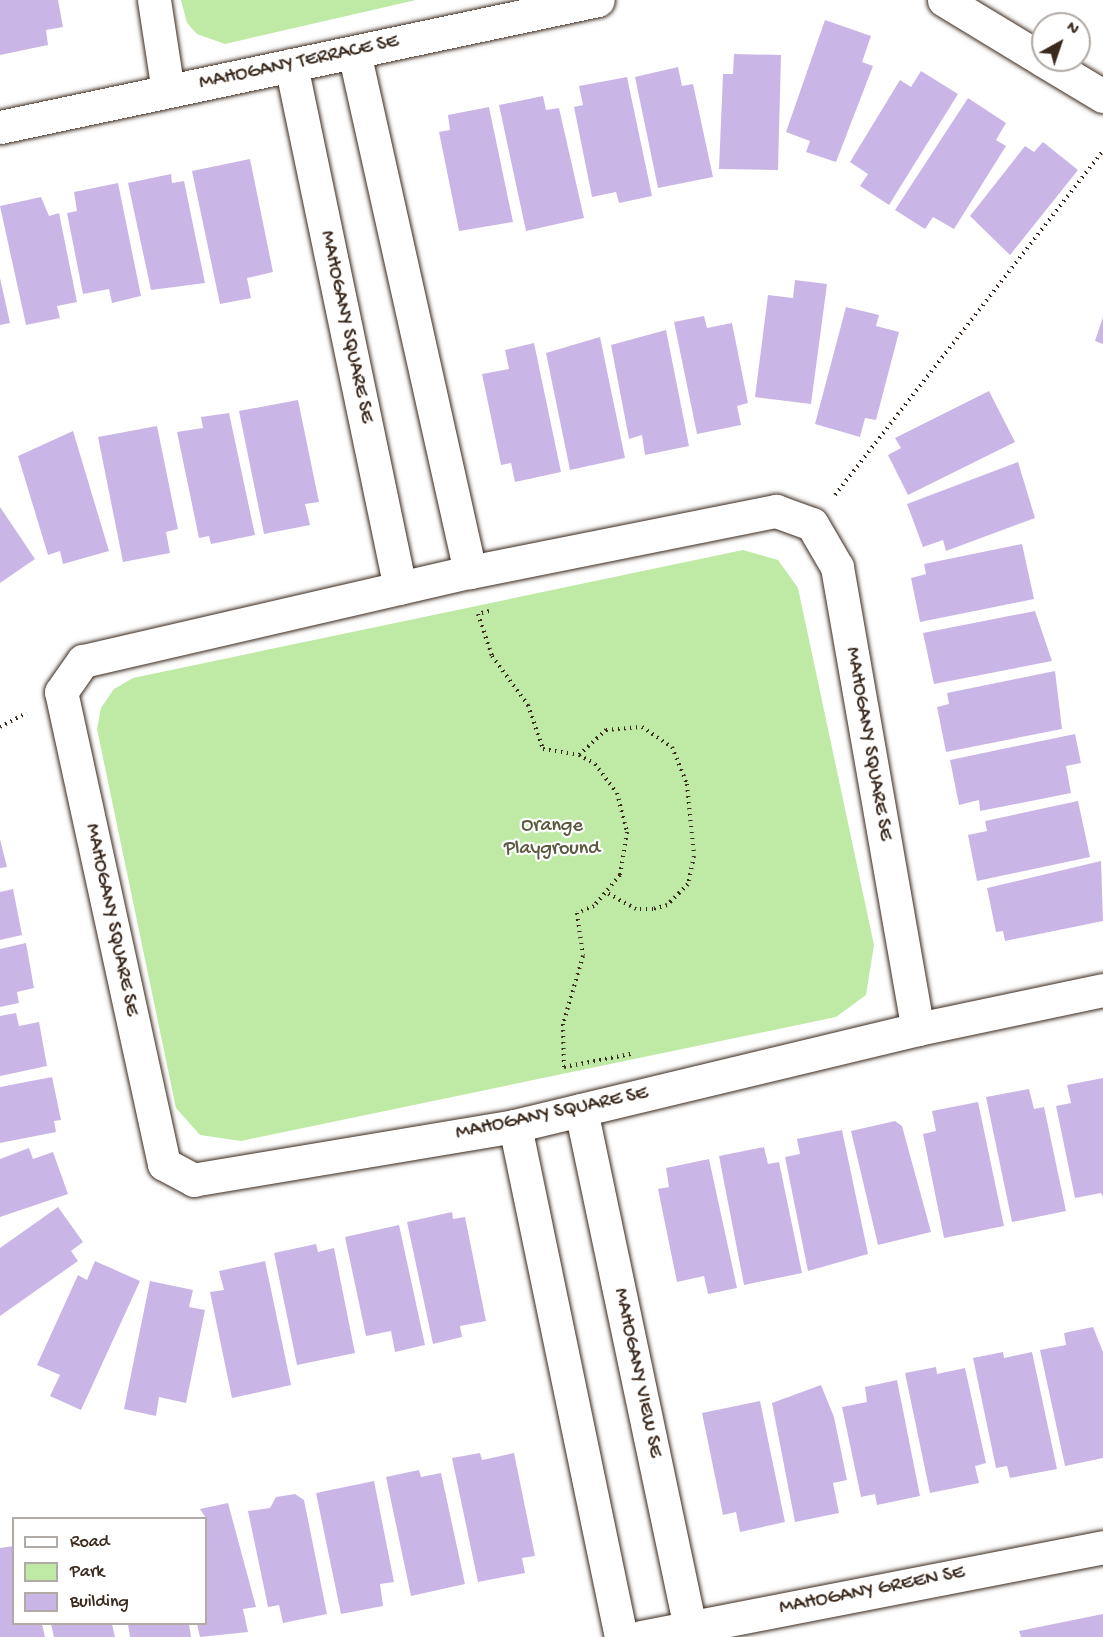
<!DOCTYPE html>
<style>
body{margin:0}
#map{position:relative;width:1103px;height:1637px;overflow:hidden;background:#fff;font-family:"Gochi Hand",sans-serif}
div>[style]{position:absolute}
.green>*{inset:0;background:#beeaa6}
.building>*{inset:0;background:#cab6e6}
.path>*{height:4px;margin-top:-2px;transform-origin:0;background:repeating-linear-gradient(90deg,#3b2a1e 0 1.5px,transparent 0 6px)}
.roads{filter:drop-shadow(0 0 2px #3b2a1e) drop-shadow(0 0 2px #3b2a1e)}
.street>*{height:33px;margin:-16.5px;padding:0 16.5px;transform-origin:16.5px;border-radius:16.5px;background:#fff}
span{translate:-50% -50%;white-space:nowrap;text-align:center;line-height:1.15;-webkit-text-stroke:4.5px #fff;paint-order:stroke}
.street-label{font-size:20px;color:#3b2a1e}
.park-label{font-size:20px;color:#5c5a40}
.legend{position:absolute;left:12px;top:1517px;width:195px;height:108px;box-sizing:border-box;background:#fff;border:2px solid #b1aaa5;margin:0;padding:8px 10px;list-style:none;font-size:18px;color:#3b2a1e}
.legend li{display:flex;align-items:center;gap:12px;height:30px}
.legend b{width:30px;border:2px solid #b1aaa5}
.north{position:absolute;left:1031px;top:12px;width:60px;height:60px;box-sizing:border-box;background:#fff;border:2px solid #b1aaa5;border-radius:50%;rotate:40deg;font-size:16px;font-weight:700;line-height:24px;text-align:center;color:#3b2a1e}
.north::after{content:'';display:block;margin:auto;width:21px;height:27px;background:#3b2a1e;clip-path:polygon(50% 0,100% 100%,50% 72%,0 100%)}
</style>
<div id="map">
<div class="green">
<div style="clip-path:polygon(181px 0,416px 0,225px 44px,197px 34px,187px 23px)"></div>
<div style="clip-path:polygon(743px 550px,778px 560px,798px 588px,874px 945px,866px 995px,836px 1017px,241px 1141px,200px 1135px,176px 1108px,97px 729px,101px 708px,114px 689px,133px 678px)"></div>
</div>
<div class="building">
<div style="clip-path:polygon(0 0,58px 0,63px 27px,46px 30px,48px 45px,0 55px)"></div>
<div style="clip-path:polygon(825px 20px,871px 36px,862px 62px,873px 66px,836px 162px,806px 152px,810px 141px,786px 132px)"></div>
<div style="clip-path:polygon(734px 54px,781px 55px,778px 170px,719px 169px,723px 74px,733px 74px)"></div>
<div style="clip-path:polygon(678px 67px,682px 86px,693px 84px,713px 177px,658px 188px,635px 77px)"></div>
<div style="clip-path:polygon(921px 71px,958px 94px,889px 205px,860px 186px,868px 174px,850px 162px,900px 80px,911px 87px)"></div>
<div style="clip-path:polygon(627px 77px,652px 196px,619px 203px,616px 192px,592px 197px,574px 107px,583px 105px,579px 86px)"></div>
<div style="clip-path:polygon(543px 96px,546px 110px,559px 108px,584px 218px,526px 231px,499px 105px)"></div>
<div style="clip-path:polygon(968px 98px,1006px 123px,996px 140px,1006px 146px,954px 229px,933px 217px,925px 229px,895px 210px)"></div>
<div style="clip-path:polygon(489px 107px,513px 222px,459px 231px,439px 132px,450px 130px,448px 115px)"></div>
<div style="clip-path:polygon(1043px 142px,1078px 170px,1010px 255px,970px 216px,1025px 146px,1034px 152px)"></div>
<div style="clip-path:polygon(250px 159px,273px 272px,247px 278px,251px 298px,220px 304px,192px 171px)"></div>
<div style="clip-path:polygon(171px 174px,172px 183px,184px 181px,205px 283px,151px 290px,128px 183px)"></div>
<div style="clip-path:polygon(118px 183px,141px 296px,112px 303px,109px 289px,83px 294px,67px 213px,77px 211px,74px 192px)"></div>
<div style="clip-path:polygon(41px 197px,49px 216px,59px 213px,77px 302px,57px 306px,60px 318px,26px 325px,0 206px)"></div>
<div style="clip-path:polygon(0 278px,10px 323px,0 325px)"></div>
<div style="clip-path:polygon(795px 280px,827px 284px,811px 404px,755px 397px,768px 295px,793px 298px)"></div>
<div style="clip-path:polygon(846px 307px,879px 315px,876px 326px,899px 332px,876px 420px,865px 418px,860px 437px,815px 424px)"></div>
<div style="clip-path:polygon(704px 316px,707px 328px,732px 323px,748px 403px,737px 406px,741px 425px,697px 434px,674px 322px)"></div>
<div style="clip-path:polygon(1103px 317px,1103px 344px,1095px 341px)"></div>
<div style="clip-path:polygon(666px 330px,689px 446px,645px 455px,642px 435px,629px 439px,611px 345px)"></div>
<div style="clip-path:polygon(600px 337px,625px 458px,570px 470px,546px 353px)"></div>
<div style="clip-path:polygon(534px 343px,561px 472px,515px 482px,511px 463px,501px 465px,482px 374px,509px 369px,505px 350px)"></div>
<div style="clip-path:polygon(989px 391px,1015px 442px,908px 495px,888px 455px,901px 448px,895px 438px)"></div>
<div style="clip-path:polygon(298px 400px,319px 502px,305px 504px,310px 525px,264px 534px,239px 411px)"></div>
<div style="clip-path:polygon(229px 413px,255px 535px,211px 544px,209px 536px,199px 538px,177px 432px,203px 428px,201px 417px)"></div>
<div style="clip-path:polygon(157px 426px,178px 529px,166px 532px,170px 553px,123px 562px,98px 437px)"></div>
<div style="clip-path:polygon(73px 431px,109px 551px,63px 564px,60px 551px,48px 555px,18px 456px)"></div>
<div style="clip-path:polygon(1018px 462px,1035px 518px,946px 551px,943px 540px,923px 547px,907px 504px)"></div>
<div style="clip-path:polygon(0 507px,35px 559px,0 583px)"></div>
<div style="clip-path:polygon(1022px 544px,1034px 599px,920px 622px,911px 578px,926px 574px,924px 564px)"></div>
<div style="clip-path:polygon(1035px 611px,1052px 661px,934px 684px,923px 633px)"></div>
<div style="clip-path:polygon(1055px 671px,1062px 729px,946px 752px,937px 707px,949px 704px,947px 693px)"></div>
<div style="clip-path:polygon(1075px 734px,1081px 763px,1066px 766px,1071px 793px,980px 811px,979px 800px,959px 805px,950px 760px)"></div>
<div style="clip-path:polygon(1078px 801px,1090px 857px,977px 881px,968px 835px,987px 831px,985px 821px)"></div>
<div style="clip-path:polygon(0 839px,7px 867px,0 868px)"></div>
<div style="clip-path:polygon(1101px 861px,1103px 921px,1005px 941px,1003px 931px,996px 932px,987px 888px)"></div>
<div style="clip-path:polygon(13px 889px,22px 935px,0 940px,0 892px)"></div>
<div style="clip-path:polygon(26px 943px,34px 988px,17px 992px,19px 1003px,0 1007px,0 949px)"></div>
<div style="clip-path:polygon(16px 1013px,19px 1026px,39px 1022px,47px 1066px,0 1076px,0 1016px)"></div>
<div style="clip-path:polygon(52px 1077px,61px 1120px,54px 1121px,56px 1132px,0 1143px,0 1087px)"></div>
<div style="clip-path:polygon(1103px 1078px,1103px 1197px,1101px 1193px,1075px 1198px,1056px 1106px,1071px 1103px,1067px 1085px)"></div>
<div style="clip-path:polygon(1029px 1089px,1034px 1109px,1044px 1107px,1066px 1211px,1012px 1222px,986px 1097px)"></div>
<div style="clip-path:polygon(978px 1102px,1004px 1226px,944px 1238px,923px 1134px,936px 1131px,932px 1111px)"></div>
<div style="clip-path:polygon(895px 1121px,902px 1126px,931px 1232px,878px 1245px,851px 1131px)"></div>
<div style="clip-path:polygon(842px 1130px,868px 1254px,808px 1271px,785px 1157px,800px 1154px,797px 1139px)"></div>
<div style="clip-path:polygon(764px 1147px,768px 1164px,779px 1162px,802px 1273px,744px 1285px,719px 1156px)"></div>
<div style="clip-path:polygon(29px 1148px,33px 1159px,53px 1152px,68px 1194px,0 1217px,0 1159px)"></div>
<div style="clip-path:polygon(709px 1159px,737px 1288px,708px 1294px,704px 1276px,677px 1282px,658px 1189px,669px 1187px,666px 1168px)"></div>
<div style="clip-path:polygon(58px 1207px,83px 1242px,71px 1251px,78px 1261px,0 1316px,0 1248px)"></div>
<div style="clip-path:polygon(452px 1212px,453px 1219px,465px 1217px,486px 1321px,460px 1326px,462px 1337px,433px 1344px,407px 1222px)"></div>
<div style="clip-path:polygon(399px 1225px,425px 1345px,395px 1352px,391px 1331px,366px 1336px,345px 1237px)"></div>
<div style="clip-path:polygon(316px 1244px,318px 1252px,334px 1248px,355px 1353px,297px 1365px,274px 1253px)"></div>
<div style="clip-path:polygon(95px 1261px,140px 1281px,81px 1410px,50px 1396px,60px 1375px,37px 1365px,78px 1275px,87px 1280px)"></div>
<div style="clip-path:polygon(265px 1261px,291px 1385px,232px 1398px,210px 1292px,224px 1290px,219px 1271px)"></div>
<div style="clip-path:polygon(150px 1281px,193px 1290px,189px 1307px,205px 1310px,186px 1403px,159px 1397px,156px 1416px,124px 1409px)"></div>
<div style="clip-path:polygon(1093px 1327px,1103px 1352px,1103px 1458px,1065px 1466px,1040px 1350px,1066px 1345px,1064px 1333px)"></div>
<div style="clip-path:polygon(1003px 1352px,1004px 1358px,1032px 1352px,1057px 1469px,1010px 1478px,1007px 1466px,996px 1468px,973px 1358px)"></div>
<div style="clip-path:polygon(936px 1367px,937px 1374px,965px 1368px,986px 1463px,975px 1466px,979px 1483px,930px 1493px,905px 1373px)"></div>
<div style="clip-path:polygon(897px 1380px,920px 1496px,877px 1505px,875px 1494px,861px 1497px,842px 1407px,867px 1402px,865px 1387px)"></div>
<div style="clip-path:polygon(821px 1385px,834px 1417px,847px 1480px,833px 1483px,839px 1513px,795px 1522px,772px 1403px)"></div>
<div style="clip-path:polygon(760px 1401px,785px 1522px,740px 1532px,736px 1512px,723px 1515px,702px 1413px)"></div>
<div style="clip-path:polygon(480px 1453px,482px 1460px,514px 1453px,535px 1556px,522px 1558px,525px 1573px,478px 1582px,452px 1458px)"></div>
<div style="clip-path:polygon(419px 1470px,421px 1477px,441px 1473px,465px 1584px,411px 1596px,386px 1477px)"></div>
<div style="clip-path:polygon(374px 1481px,394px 1582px,380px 1584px,383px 1606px,341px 1614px,316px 1493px)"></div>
<div style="clip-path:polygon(295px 1494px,304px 1500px,327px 1614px,283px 1623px,279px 1605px,268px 1607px,248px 1511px,270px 1508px,276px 1497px)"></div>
<div style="clip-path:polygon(228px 1503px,256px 1607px,243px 1609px,248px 1632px,200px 1637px,197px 1624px,206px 1624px,206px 1518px,200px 1509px)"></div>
<div style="clip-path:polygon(14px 1546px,14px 1624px,42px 1624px,45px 1637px,0 1637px,0 1548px)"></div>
<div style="clip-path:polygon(1103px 1614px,1103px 1637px,1021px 1637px,1019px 1631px)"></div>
<div style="clip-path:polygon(51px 1624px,112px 1624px,115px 1637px,54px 1637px)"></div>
<div style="clip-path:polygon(128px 1624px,189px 1624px,191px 1637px,130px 1637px)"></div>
</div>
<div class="path">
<div style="left:835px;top:495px;width:436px;rotate:-52.1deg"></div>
<div style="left:489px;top:611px;width:11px;rotate:165deg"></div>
<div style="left:478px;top:614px;width:44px;rotate:71.6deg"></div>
<div style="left:492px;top:656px;width:61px;rotate:53.7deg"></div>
<div style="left:528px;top:705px;width:46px;rotate:71.2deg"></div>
<div style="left:543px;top:749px;width:36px;rotate:9deg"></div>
<div style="left:579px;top:755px;width:18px;rotate:29deg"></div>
<div style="left:595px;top:764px;width:36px;rotate:53deg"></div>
<div style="left:617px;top:793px;width:40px;rotate:75.6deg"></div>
<div style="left:627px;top:832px;width:44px;rotate:99.2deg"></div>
<div style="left:620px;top:875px;width:40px;rotate:130deg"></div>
<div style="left:594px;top:906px;width:18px;rotate:158deg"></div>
<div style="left:577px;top:913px;width:43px;rotate:82.1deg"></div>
<div style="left:583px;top:956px;width:71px;rotate:106.4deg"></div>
<div style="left:563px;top:1024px;width:43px;rotate:88.7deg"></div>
<div style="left:564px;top:1067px;width:68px;rotate:-11deg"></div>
<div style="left:0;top:727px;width:30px;rotate:-28deg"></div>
<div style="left:579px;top:755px;width:37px;rotate:-43deg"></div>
<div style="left:606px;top:730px;width:36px;rotate:-5deg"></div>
<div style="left:642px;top:727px;width:36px;rotate:34deg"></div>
<div style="left:672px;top:747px;width:40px;rotate:68deg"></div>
<div style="left:687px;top:784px;width:72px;rotate:84.4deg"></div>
<div style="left:694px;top:856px;width:29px;rotate:102deg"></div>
<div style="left:688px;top:884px;width:30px;rotate:135deg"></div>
<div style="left:667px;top:905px;width:15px;rotate:164deg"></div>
<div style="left:653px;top:909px;width:17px;rotate:180deg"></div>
<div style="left:636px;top:909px;width:33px;rotate:-151deg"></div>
</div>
<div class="roads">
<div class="street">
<div style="left:154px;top:0;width:92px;rotate:81.3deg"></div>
<div style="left:944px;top:0;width:116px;rotate:31.2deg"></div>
<div style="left:354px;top:52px;width:533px;rotate:77.42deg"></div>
<div style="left:1043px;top:60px;width:70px;rotate:31deg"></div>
<div style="left:291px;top:65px;width:534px;rotate:78.23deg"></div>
<div style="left:0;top:127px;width:611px;rotate:-11.99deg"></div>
<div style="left:776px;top:511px;width:38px;rotate:20deg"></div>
<div style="left:812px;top:524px;width:50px;rotate:59.8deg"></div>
<div style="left:837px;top:567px;width:469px;rotate:80.1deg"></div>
<div style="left:918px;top:1029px;width:415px;rotate:166.5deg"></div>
<div style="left:515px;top:1126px;width:326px;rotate:170.5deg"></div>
<div style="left:194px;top:1180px;width:34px;rotate:-152deg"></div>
<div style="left:164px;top:1164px;width:483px;rotate:-102.3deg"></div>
<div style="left:61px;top:692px;width:38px;rotate:-55deg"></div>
<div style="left:83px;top:661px;width:397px;rotate:-13deg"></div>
<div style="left:470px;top:572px;width:312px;rotate:-11.3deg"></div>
<div style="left:918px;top:1029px;width:189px;rotate:-11.9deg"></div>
<div style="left:581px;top:1110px;width:539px;rotate:78.11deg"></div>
<div style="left:515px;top:1126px;width:522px;rotate:78.28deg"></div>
<div style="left:641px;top:1637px;width:471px;rotate:-11deg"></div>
</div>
</div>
<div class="street-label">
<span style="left:299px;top:63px;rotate:-12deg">MAHOGANY TERRACE SE</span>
<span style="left:346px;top:327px;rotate:78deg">MAHOGANY SQUARE SE</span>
<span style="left:868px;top:744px;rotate:80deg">MAHOGANY SQUARE SE</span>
<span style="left:111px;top:920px;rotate:78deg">MAHOGANY SQUARE SE</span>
<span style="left:552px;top:1114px;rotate:-12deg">MAHOGANY SQUARE SE</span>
<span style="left:637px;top:1373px;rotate:78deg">MAHOGANY VIEW SE</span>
<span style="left:872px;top:1591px;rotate:-11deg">MAHOGANY GREEN SE</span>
</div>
<div class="park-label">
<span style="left:552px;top:838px">Orange<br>Playground</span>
</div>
<ul class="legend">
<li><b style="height:8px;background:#fff"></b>Road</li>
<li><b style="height:16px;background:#beeaa6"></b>Park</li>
<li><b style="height:16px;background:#cab6e6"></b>Building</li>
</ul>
<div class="north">N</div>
</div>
